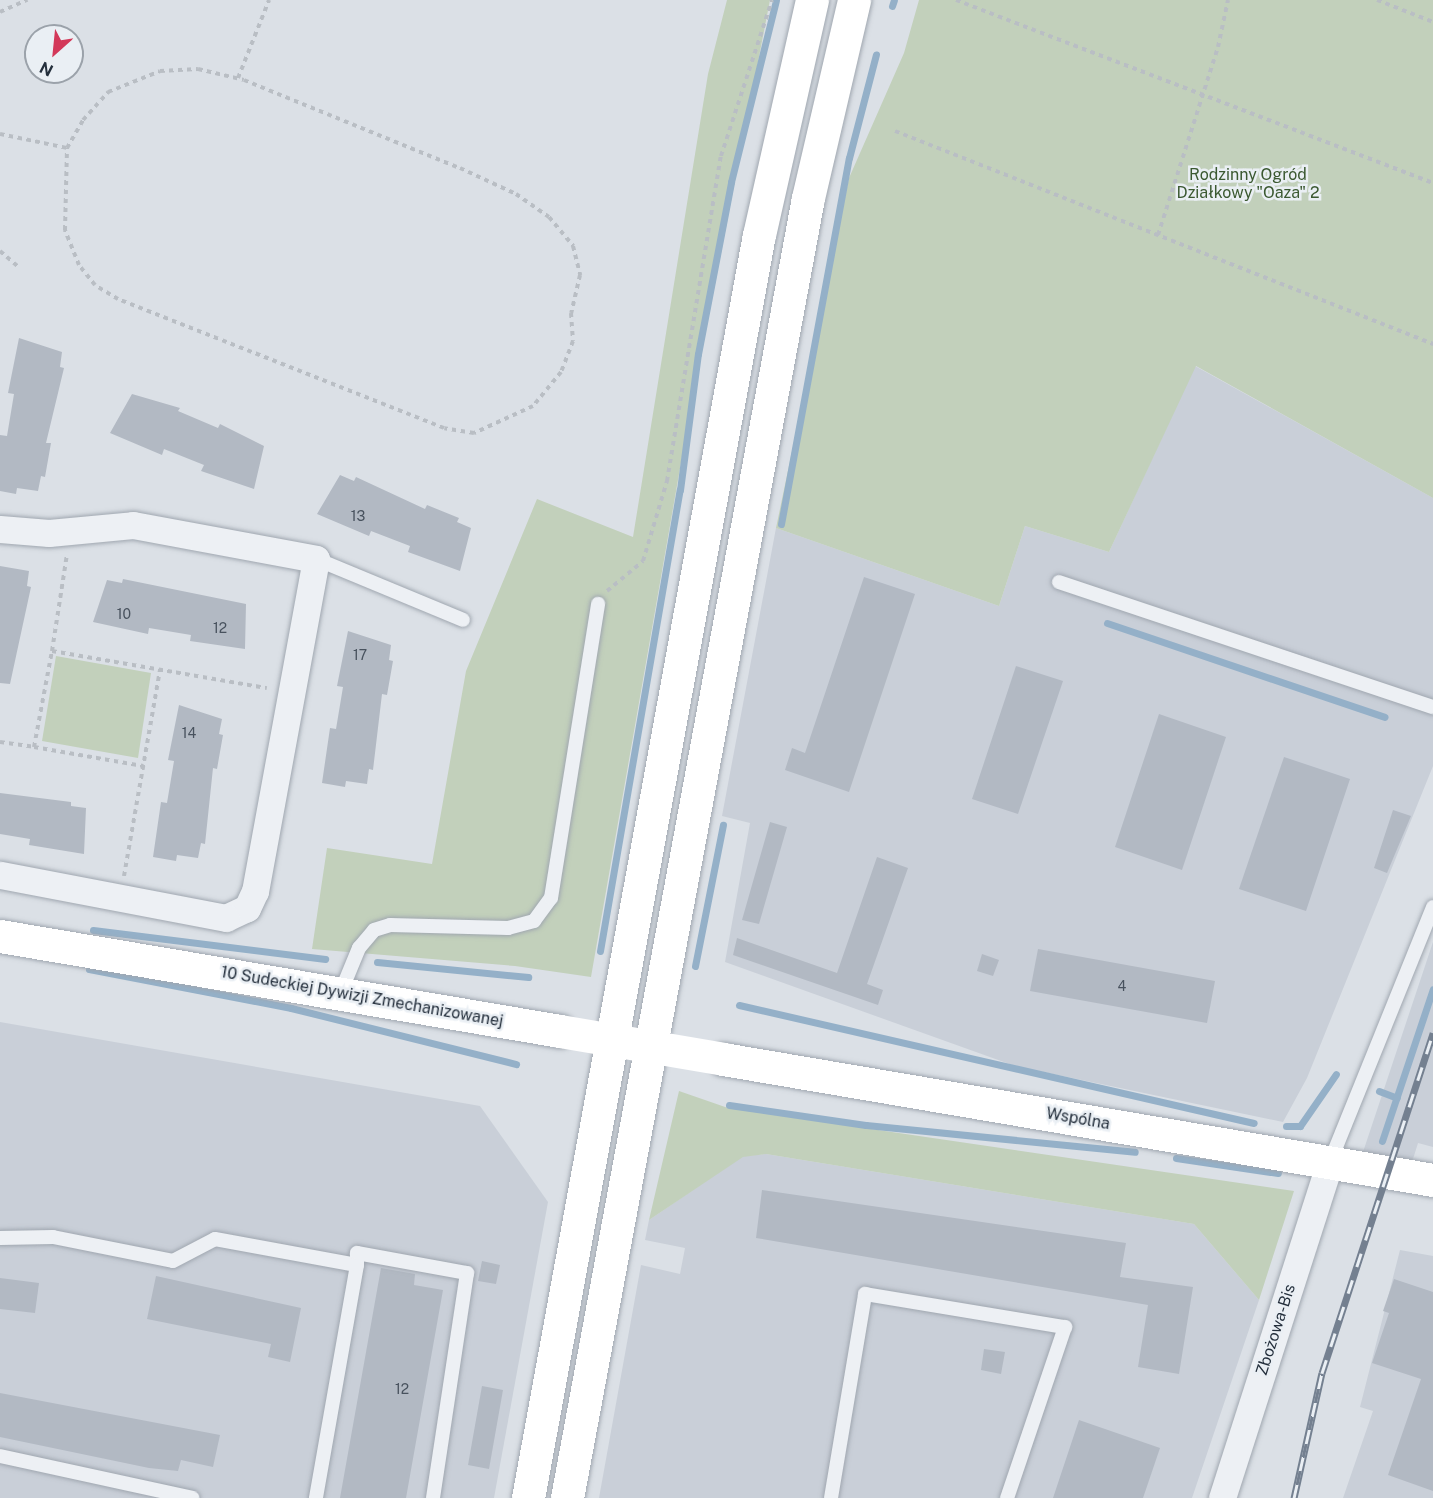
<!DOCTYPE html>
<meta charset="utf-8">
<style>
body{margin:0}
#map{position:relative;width:1433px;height:1498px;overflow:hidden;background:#dbe0e6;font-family:"Public Sans",sans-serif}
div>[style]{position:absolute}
.built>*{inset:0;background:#c9cfd8}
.green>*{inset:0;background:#c2d0bb}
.stream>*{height:7px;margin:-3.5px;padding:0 3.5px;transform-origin:3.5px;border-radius:3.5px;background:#94b0c8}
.building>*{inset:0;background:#b2b9c3}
.path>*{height:4px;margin-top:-2px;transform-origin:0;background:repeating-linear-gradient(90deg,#b9bec4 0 4.5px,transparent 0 9px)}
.roads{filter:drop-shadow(0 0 2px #a0a7b0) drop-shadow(0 0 2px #a0a7b0)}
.lane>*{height:14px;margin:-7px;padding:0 7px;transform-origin:7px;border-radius:7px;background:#edf0f4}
.street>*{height:27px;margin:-13.5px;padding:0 13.5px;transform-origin:13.5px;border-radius:13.5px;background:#edf0f4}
.secondary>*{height:33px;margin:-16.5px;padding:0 16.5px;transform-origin:16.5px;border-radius:16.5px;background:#fff}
.primary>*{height:33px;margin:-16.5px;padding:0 16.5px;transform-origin:16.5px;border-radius:16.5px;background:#fff}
.rail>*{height:7px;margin-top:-3.5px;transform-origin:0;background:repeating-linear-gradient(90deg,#eaeff4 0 14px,#748090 0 28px);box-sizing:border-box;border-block:2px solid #748090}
.secondary-bridge>*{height:33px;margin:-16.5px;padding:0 16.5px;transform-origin:16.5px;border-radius:16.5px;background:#fff}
span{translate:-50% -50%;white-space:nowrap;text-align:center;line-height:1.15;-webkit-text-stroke:5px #eaeff4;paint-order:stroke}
.number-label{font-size:14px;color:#48525e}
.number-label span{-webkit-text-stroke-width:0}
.park-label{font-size:16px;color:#3b5931}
.street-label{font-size:16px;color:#242f3c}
.north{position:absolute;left:24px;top:24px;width:60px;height:60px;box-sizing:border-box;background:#eaeff4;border:2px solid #9ba2aa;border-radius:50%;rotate:207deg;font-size:16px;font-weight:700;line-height:24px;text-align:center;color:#242f3c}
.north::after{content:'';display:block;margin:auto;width:21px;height:27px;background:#d33859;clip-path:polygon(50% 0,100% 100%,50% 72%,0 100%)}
</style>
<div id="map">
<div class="built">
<div style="clip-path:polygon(1195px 366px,1433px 498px,1433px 766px,1307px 1078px,1283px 1122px,1015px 1066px,725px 962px,750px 823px,722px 816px,776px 528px,999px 606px,1025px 526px,1109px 552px)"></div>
<div style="clip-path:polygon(1433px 942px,1433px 1147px,1418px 1143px,1408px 1175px,1358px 1167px)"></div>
<div style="clip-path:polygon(0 1022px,480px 1106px,548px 1202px,494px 1498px,0 1498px)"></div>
<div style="clip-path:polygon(766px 1154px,1194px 1224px,1259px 1300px,1192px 1498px,599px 1498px,641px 1265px,680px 1274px,685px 1248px,645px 1240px,649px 1220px,743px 1156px)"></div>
<div style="clip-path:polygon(1400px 1250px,1433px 1256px,1433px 1498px,1343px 1498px,1373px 1411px,1360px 1407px)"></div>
</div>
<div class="green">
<div style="clip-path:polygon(727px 0,770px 0,686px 434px,591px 977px,515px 966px,312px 949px,327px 848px,432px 864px,466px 671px,537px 499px,633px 537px,708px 74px)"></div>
<div style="clip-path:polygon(919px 0,1433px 0,1433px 498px,1196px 366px,1109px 552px,1025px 526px,999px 606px,776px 528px,849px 178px,904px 53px)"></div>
<div style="clip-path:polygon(56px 656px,151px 673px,138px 758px,42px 741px)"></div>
<div style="clip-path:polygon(679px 1091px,728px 1108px,1294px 1191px,1259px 1300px,1194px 1224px,766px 1154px,743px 1157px,649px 1220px)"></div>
</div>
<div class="stream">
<div style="left:892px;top:6px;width:6px;rotate:-72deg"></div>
<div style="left:781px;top:524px;width:372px;rotate:-79.5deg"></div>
<div style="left:849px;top:158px;width:107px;rotate:-75.4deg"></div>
<div style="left:1107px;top:623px;width:293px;rotate:18.7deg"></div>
<div style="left:93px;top:930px;width:234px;rotate:7.1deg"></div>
<div style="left:600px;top:951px;width:468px;rotate:-80.2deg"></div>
<div style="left:680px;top:490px;width:137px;rotate:-82.5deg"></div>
<div style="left:698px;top:354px;width:175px;rotate:-79.1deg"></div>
<div style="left:731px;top:182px;width:187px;rotate:-76.1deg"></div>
<div style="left:377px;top:962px;width:152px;rotate:5.7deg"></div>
<div style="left:695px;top:966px;width:144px;rotate:-78.8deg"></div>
<div style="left:89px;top:969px;width:206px;rotate:10.9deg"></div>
<div style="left:291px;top:1008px;width:232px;rotate:14deg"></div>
<div style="left:739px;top:1005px;width:528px;rotate:12.91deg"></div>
<div style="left:1379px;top:1091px;width:19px;rotate:21deg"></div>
<div style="left:729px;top:1105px;width:138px;rotate:8.3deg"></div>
<div style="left:866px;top:1125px;width:270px;rotate:5.7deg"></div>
<div style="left:1286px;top:1126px;width:14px"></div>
<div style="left:1300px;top:1126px;width:63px;rotate:-55.3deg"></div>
<div style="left:1382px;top:1141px;width:160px;rotate:-71.5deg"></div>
<div style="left:1176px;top:1158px;width:103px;rotate:8.4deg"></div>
</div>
<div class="building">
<div style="clip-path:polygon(19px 338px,62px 352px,60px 367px,64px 368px,46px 443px,51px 443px,45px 477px,41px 476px,38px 491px,17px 488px,16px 494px,0 491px,0 435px,7px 436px,14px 394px,8px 393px)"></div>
<div style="clip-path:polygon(132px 394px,180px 408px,178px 411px,218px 428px,220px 424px,264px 446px,254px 489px,201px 471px,204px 465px,164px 449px,162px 455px,110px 433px)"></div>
<div style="clip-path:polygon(340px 475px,354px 481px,356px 477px,425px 509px,427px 505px,459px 518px,457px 522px,471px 528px,460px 571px,408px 552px,410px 546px,371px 531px,369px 536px,317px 514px)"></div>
<div style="clip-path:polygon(0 566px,29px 571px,27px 586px,31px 587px,10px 684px,0 683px)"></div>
<div style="clip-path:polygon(864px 577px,915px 594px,849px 792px,785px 770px,792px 748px,805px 753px)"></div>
<div style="clip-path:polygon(123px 579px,246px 604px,245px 649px,190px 641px,191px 635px,149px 628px,148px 634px,93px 622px,107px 580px,122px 583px)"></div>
<div style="clip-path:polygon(348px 631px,391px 645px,389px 660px,393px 661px,387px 695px,382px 694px,373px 770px,369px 769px,367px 784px,346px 781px,345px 787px,322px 783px,330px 728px,336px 729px,343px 687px,337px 686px)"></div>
<div style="clip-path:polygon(1016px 666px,1063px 681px,1018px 814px,972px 799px)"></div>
<div style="clip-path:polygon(179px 705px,222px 719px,219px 734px,223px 735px,217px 769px,213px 768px,205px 844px,201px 843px,198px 858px,177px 855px,176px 861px,153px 857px,161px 802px,167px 803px,174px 761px,168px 760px)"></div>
<div style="clip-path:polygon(1159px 714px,1226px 737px,1182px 870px,1115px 847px)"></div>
<div style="clip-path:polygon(1284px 757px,1350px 779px,1306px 911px,1239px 889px)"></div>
<div style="clip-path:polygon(0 793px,71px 802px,71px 806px,86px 808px,84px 854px,29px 845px,30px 839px,0 834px)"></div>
<div style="clip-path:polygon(1393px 810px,1411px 816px,1387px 873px,1374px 868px)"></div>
<div style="clip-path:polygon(770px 822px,787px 827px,759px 924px,742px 920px)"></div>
<div style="clip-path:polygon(877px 857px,908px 868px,867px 984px,883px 990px,878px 1005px,733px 955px,737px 938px,837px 973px)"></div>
<div style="clip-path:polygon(1038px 949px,1215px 981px,1207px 1023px,1030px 991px)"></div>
<div style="clip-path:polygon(982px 954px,999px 960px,993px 976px,977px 971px)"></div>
<div style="clip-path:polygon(762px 1190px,1126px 1243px,1120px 1277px,1193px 1287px,1179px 1374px,1138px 1367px,1148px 1305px,756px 1238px)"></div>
<div style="clip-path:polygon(482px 1261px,500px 1265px,496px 1284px,478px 1281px)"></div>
<div style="clip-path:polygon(381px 1268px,415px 1274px,414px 1285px,443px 1290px,406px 1498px,340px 1498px)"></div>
<div style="clip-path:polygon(156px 1276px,301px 1308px,290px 1362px,268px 1357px,271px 1344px,147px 1319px)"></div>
<div style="clip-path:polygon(0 1278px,39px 1283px,35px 1313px,0 1309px)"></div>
<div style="clip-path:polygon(1394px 1279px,1433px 1292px,1433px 1491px,1388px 1475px,1421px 1379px,1372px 1363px,1389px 1313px,1383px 1311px)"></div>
<div style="clip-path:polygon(984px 1349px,1005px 1352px,1001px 1374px,981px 1370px)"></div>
<div style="clip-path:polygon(482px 1386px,503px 1390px,489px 1469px,468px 1465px)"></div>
<div style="clip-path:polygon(0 1393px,220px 1435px,213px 1467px,181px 1460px,178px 1471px,149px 1468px,0 1437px)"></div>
<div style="clip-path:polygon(1079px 1420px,1160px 1448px,1143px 1498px,1053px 1498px)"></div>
</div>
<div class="path">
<div style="left:956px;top:0;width:511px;rotate:20.99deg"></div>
<div style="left:1377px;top:0;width:60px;rotate:21.4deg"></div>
<div style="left:0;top:12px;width:30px;rotate:-24deg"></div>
<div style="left:198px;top:69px;width:47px;rotate:13.4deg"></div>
<div style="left:244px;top:80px;width:233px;rotate:22.2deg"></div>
<div style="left:460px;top:168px;width:62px;rotate:24.9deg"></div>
<div style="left:516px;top:194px;width:40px;rotate:34.9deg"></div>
<div style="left:549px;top:217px;width:38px;rotate:50deg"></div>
<div style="left:573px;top:246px;width:30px;rotate:76deg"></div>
<div style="left:580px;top:275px;width:39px;rotate:103deg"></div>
<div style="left:571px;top:313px;width:28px;rotate:86deg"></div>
<div style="left:573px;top:341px;width:33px;rotate:111deg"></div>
<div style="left:561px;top:372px;width:44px;rotate:129.5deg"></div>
<div style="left:533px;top:406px;width:65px;rotate:155.4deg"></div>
<div style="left:474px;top:433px;width:30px;rotate:-171deg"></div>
<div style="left:444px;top:428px;width:351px;rotate:-158.4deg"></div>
<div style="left:118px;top:299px;width:27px;rotate:-149deg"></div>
<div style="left:95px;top:285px;width:26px;rotate:-129deg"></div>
<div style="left:79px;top:265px;width:38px;rotate:-112deg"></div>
<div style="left:65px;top:230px;width:82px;rotate:-88.6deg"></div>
<div style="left:67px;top:148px;width:32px;rotate:-60deg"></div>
<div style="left:83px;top:120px;width:38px;rotate:-48deg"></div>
<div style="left:108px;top:92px;width:56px;rotate:-22deg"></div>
<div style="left:160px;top:71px;width:38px;rotate:-3deg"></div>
<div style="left:238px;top:78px;width:84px;rotate:-68.3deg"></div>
<div style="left:895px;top:131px;width:579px;rotate:21.6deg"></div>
<div style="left:0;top:134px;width:68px;rotate:11.8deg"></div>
<div style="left:1158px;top:235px;width:197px;rotate:-72.3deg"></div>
<div style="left:1218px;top:47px;width:48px;rotate:-78deg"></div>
<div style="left:0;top:251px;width:23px;rotate:41deg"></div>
<div style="left:607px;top:591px;width:47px;rotate:-39.8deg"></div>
<div style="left:643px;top:561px;width:84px;rotate:-73.3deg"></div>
<div style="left:667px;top:481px;width:329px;rotate:-80.6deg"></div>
<div style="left:721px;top:156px;width:164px;rotate:-71.9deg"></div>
<div style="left:52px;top:651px;width:98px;rotate:-81.2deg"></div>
<div style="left:0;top:742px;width:34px;rotate:8deg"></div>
<div style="left:34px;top:747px;width:98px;rotate:-79.4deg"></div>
<div style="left:52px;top:651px;width:218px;rotate:9.8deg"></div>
<div style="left:34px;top:747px;width:111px;rotate:9.9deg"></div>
<div style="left:124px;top:876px;width:210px;rotate:-80.1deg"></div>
</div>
<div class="roads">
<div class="lane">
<div style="left:316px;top:559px;width:159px;rotate:22.5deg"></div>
<div style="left:1059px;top:582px;width:394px;rotate:18.5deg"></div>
<div style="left:340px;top:994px;width:50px;rotate:-67.6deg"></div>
<div style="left:359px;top:948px;width:23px;rotate:-50deg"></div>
<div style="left:374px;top:930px;width:17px;rotate:-17deg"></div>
<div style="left:390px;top:925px;width:118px;rotate:1.5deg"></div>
<div style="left:508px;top:928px;width:27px;rotate:-15deg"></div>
<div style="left:534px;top:921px;width:29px;rotate:-54deg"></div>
<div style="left:551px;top:898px;width:298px;rotate:-80.9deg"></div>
<div style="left:1330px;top:1162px;width:275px;rotate:-68deg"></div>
<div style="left:0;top:1238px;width:53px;rotate:-1.1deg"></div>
<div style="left:53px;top:1237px;width:122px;rotate:11.3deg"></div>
<div style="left:173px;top:1261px;width:47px;rotate:-27.6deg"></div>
<div style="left:215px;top:1239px;width:144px;rotate:10.4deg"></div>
<div style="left:357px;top:1265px;width:237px;rotate:100deg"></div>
<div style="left:357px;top:1265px;width:12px;rotate:-90deg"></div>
<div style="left:357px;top:1253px;width:112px;rotate:10.3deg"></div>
<div style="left:467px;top:1273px;width:228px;rotate:98.6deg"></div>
<div style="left:0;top:1456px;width:197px;rotate:12.3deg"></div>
<div style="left:831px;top:1498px;width:207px;rotate:-80.5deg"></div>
<div style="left:865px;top:1294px;width:203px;rotate:9.4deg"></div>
<div style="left:1065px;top:1327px;width:181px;rotate:108.7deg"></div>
</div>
<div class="street">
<div style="left:0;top:529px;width:49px;rotate:4.7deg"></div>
<div style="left:49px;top:533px;width:84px;rotate:-5.4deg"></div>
<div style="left:133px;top:525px;width:186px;rotate:10.5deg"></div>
<div style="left:316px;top:559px;width:338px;rotate:100.4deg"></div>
<div style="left:255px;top:891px;width:19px;rotate:115deg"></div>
<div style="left:247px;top:908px;width:23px;rotate:155deg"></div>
<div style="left:226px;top:918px;width:230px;rotate:-169.2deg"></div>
<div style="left:1222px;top:1498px;width:353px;rotate:-72.2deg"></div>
</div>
<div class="secondary">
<div style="left:0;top:936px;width:568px;rotate:9.63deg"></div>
<div style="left:723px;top:1059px;width:720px;rotate:9.67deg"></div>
</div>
<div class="primary">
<div style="left:528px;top:1498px;width:1284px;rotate:-79.64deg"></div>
<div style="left:759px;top:235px;width:241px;rotate:-77.3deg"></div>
<div style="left:567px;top:1498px;width:1322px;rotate:-79.5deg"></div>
<div style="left:808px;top:198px;width:203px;rotate:-76.9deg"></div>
</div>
</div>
<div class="rail">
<div style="left:1294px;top:1498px;width:128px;rotate:-77.4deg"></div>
<div style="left:1322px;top:1373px;width:358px;rotate:-71.9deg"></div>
</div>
<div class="secondary-bridge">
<div style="left:560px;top:1031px;width:165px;rotate:9.7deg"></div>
</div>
<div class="number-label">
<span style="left:358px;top:516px">13</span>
<span style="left:124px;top:614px">10</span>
<span style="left:220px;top:628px">12</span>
<span style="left:360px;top:655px">17</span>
<span style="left:189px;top:733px">14</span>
<span style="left:1122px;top:986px">4</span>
<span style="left:402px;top:1389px">12</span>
</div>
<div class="park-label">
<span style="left:1248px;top:184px">Rodzinny Ogród<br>Działkowy "Oaza" 2</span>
</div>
<div class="street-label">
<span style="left:362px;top:997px;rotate:10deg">10 Sudeckiej Dywizji Zmechanizowanej</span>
<span style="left:1078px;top:1119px;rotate:10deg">Wspólna</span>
<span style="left:1276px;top:1330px;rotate:-72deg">Zbożowa-Bis</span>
</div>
<div class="north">N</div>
</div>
